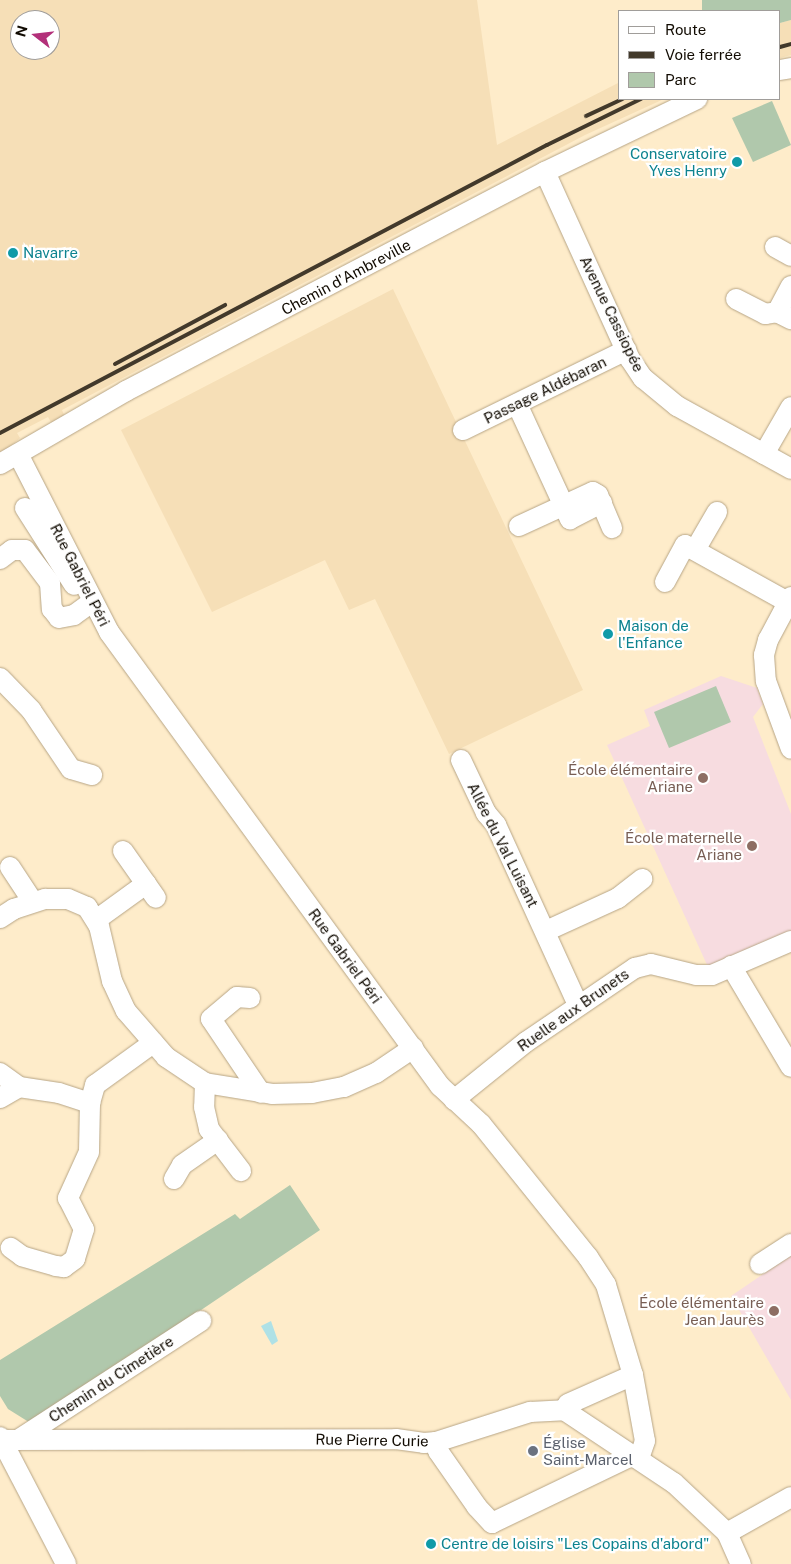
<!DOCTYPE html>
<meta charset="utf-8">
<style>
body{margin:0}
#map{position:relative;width:791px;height:1564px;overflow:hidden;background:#feecca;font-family:"Public Sans",sans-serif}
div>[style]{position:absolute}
.built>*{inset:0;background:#f6dfb7}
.education>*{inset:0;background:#f7dce0}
.green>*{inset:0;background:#b0c8ac}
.water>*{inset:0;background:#afe1e6}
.roads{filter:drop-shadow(0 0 1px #b7a586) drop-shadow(0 0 1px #b7a586)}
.minor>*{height:20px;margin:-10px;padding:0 10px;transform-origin:10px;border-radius:10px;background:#fff}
.rail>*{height:4px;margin:-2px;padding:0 2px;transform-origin:2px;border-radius:2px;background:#42392b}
.dots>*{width:14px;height:14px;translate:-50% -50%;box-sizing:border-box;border:2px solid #fff;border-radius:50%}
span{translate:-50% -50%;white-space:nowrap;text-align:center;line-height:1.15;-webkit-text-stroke:4.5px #fff;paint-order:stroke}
.culture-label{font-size:15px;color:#0d838f}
.right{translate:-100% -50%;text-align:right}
.left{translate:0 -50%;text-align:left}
.street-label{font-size:15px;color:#110b02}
.education-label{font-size:15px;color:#785e54}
.worship-label{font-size:15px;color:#5b616d}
.legend{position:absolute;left:618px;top:10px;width:162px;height:90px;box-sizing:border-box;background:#fff;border:1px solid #a09d9a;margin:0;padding:6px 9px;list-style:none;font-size:15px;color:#110b02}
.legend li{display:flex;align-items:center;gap:10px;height:25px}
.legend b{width:25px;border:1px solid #a09d9a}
.north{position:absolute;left:10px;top:10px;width:50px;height:50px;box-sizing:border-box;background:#fff;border:1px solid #a09d9a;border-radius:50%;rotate:286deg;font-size:14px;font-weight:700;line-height:20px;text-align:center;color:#110b02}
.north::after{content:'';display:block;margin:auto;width:18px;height:22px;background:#b3307a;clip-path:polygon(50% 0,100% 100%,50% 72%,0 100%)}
</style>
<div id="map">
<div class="built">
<div style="clip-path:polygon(evenodd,0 0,477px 0,497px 145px,620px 82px,620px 99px,664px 99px,585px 135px,62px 410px,65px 417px,52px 424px,48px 417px,17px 433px,20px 438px,0 455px,0 0,20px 20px,50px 20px,50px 50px,20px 50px,20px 20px)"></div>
<div style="clip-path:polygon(791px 20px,791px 55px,780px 58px,780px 23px)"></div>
<div style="clip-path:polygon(393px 289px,583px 690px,449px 754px,375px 599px,349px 610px,325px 560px,212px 612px,121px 430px)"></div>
</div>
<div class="education">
<div style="clip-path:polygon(721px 676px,757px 688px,763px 704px,753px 717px,791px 814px,791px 933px,708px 967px,607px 745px,650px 726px,644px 710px)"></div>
<div style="clip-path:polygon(791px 1255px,791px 1400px,731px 1296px)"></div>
</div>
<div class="green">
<div style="clip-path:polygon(702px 0,791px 0,791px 20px,780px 23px,780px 11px,702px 11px)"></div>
<div style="clip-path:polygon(772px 101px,791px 145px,753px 162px,732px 118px)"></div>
<div style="clip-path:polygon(716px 686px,731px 722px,669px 748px,654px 712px)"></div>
<div style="clip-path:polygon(290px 1185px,320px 1230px,32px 1424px,8px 1409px,0 1396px,0 1360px,235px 1214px,240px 1219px)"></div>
</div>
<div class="water">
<div style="clip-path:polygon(271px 1321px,278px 1341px,272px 1345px,261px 1326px)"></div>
</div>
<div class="roads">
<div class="minor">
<div style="left:780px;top:70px;width:11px;rotate:-10deg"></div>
<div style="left:545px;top:172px;width:205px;rotate:65.6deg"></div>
<div style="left:630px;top:359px;width:23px;rotate:56deg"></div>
<div style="left:643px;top:378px;width:44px;rotate:39.5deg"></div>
<div style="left:677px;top:406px;width:130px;rotate:28.9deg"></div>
<div style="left:775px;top:247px;width:18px;rotate:29deg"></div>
<div style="left:791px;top:286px;width:30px;rotate:118deg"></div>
<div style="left:777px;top:312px;width:16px;rotate:27deg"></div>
<div style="left:736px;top:299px;width:33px;rotate:27deg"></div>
<div style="left:765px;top:314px;width:12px;rotate:-9deg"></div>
<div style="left:517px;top:404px;width:127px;rotate:65.3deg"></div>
<div style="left:570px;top:519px;width:36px;rotate:-27deg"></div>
<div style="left:463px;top:430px;width:182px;rotate:-26.1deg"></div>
<div style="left:18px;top:454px;width:200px;rotate:62.9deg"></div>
<div style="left:109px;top:632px;width:562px;rotate:53.91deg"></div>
<div style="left:440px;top:1086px;width:56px;rotate:42.8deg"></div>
<div style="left:481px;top:1124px;width:171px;rotate:51.2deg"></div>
<div style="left:588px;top:1257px;width:33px;rotate:57deg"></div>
<div style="left:606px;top:1285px;width:94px;rotate:73.3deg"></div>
<div style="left:633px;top:1375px;width:67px;rotate:79.7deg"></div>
<div style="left:645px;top:1441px;width:18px;rotate:109deg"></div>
<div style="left:764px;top:454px;width:54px;rotate:-60.1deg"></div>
<div style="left:0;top:464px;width:146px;rotate:-30.1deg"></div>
<div style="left:126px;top:391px;width:473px;rotate:-27.6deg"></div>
<div style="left:545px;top:172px;width:169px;rotate:-25.7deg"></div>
<div style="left:25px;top:508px;width:91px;rotate:57.5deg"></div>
<div style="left:519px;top:526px;width:81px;rotate:-24.7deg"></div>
<div style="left:593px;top:492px;width:6px;rotate:31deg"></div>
<div style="left:598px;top:495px;width:36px;rotate:67deg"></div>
<div style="left:695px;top:550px;width:44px;rotate:-59.9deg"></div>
<div style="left:0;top:559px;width:15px;rotate:-37deg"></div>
<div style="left:12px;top:550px;width:13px"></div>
<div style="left:25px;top:550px;width:41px;rotate:52.9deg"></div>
<div style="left:50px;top:583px;width:26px;rotate:86deg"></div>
<div style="left:52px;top:609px;width:11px;rotate:52deg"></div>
<div style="left:59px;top:618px;width:15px;rotate:-11deg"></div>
<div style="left:74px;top:615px;width:22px;rotate:-36deg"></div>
<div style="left:665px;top:582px;width:42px;rotate:-61.6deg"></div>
<div style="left:685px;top:545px;width:118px;rotate:29deg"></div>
<div style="left:791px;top:597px;width:49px;rotate:118.1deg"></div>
<div style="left:768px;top:640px;width:16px;rotate:105deg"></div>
<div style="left:764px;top:655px;width:26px;rotate:86deg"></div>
<div style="left:766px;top:681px;width:72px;rotate:69.8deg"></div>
<div style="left:0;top:678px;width:45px;rotate:45.9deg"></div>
<div style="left:31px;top:710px;width:71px;rotate:55.9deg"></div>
<div style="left:71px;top:769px;width:22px;rotate:16deg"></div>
<div style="left:461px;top:760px;width:59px;rotate:64.7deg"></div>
<div style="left:486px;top:813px;width:16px;rotate:50deg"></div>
<div style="left:496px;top:825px;width:198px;rotate:65.5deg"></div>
<div style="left:123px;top:851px;width:57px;rotate:54.9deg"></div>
<div style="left:10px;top:867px;width:42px;rotate:56.7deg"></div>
<div style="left:0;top:918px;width:17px;rotate:-33deg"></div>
<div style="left:14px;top:909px;width:33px;rotate:-18deg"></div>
<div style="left:45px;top:899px;width:23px"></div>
<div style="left:68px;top:899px;width:21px;rotate:23deg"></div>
<div style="left:87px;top:907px;width:22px;rotate:58deg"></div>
<div style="left:99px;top:926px;width:57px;rotate:76.7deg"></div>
<div style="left:112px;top:981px;width:33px;rotate:65deg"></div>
<div style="left:126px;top:1011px;width:61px;rotate:49deg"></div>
<div style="left:166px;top:1057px;width:47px;rotate:33.7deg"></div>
<div style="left:205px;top:1083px;width:68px;rotate:9.3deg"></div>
<div style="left:272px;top:1094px;width:40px;rotate:-1.4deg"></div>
<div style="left:312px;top:1093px;width:33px;rotate:-11deg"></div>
<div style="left:344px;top:1087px;width:35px;rotate:-24deg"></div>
<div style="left:376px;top:1073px;width:45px;rotate:-34deg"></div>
<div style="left:96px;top:920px;width:62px;rotate:-35.8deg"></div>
<div style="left:546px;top:931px;width:79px;rotate:-24.6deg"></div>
<div style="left:618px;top:898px;width:31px;rotate:-38deg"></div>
<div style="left:731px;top:966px;width:117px;rotate:59.3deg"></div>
<div style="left:250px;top:998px;width:13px;rotate:-176deg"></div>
<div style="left:237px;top:997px;width:34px;rotate:140deg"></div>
<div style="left:211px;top:1019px;width:89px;rotate:56deg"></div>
<div style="left:0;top:1073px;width:24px;rotate:36deg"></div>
<div style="left:205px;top:1083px;width:24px;rotate:92deg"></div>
<div style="left:204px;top:1107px;width:23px;rotate:77deg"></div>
<div style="left:209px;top:1129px;width:53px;rotate:52.7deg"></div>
<div style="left:0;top:1098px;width:22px;rotate:-30deg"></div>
<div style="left:19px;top:1087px;width:40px;rotate:8.5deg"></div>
<div style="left:59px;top:1093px;width:33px;rotate:18deg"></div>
<div style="left:90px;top:1103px;width:49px;rotate:91.2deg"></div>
<div style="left:89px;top:1152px;width:51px;rotate:114.5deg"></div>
<div style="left:68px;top:1198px;width:35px;rotate:63deg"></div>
<div style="left:84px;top:1229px;width:31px;rotate:107deg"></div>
<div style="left:75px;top:1259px;width:14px;rotate:144deg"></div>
<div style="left:64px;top:1267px;width:8px;rotate:-173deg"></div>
<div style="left:56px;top:1266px;width:35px;rotate:-164deg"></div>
<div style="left:22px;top:1256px;width:14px;rotate:-144deg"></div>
<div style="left:454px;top:1100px;width:92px;rotate:-38.9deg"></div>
<div style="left:526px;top:1042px;width:132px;rotate:-34.2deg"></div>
<div style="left:635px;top:968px;width:16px;rotate:-14deg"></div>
<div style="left:651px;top:964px;width:46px;rotate:13.7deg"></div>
<div style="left:696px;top:975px;width:16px"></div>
<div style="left:712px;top:975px;width:86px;rotate:-23.3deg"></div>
<div style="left:90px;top:1103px;width:19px;rotate:-74deg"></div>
<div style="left:95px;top:1085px;width:72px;rotate:-35.9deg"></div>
<div style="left:174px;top:1179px;width:16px;rotate:-60deg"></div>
<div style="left:182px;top:1165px;width:44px;rotate:-34.8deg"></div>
<div style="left:760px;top:1264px;width:37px;rotate:-33deg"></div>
<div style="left:564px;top:1410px;width:7px;rotate:-56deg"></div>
<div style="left:568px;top:1404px;width:71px;rotate:-24deg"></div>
<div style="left:0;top:1437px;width:143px;rotate:62.5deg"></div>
<div style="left:21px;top:1438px;width:215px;rotate:-33deg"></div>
<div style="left:2px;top:1440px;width:394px;rotate:-0.1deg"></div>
<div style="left:396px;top:1439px;width:28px;rotate:8deg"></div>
<div style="left:424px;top:1443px;width:12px;rotate:-5deg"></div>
<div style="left:436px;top:1442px;width:99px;rotate:-17.7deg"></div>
<div style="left:530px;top:1412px;width:34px;rotate:-3deg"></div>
<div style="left:564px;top:1410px;width:132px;rotate:33.6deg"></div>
<div style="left:674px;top:1483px;width:73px;rotate:43.3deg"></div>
<div style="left:727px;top:1533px;width:34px;rotate:66deg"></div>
<div style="left:436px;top:1442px;width:9px;rotate:77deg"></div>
<div style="left:438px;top:1451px;width:68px;rotate:55.1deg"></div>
<div style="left:477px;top:1507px;width:22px;rotate:47deg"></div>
<div style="left:492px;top:1523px;width:157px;rotate:-25.7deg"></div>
<div style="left:727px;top:1533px;width:73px;rotate:-29.4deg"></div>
</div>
</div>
<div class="rail">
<div style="left:780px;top:47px;width:11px;rotate:-15deg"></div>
<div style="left:586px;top:116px;width:40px;rotate:-25deg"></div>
<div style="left:115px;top:364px;width:125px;rotate:-28.2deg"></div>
<div style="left:0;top:433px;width:618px;rotate:-27.77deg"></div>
<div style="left:547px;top:145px;width:105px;rotate:-26.1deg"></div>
</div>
<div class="dots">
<div style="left:737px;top:162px;background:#0f9aa8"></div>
<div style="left:13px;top:253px;background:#0f9aa8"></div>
<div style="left:608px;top:634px;background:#0f9aa8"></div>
<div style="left:703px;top:778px;background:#8d6e63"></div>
<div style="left:752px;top:846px;background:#8d6e63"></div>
<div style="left:774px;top:1311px;background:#8d6e63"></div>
<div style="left:533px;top:1451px;background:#6b7280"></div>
<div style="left:431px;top:1544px;background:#0f9aa8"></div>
</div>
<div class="culture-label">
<span class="right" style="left:727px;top:162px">Conservatoire<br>Yves Henry</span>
<span class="left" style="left:23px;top:253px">Navarre</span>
<span class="left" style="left:618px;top:634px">Maison de<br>l'Enfance</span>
<span class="left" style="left:441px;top:1544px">Centre de loisirs "Les Copains d'abord"</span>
</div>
<div class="street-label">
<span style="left:346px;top:277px;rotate:-28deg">Chemin d'Ambreville</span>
<span style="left:612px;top:314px;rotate:64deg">Avenue Cassiopée</span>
<span style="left:545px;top:390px;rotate:-26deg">Passage Aldébaran</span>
<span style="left:80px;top:575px;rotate:63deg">Rue Gabriel Péri</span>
<span style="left:503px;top:845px;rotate:63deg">Allée du Val Luisant</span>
<span style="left:345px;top:956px;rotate:54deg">Rue Gabriel Péri</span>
<span style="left:573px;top:1010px;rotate:-35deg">Ruelle aux Brunets</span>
<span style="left:111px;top:1379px;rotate:-33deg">Chemin du Cimetière</span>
<span style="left:372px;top:1440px;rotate:1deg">Rue Pierre Curie</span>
</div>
<div class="education-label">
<span class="right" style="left:693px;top:778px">École élémentaire<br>Ariane</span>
<span class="right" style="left:742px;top:846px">École maternelle<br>Ariane</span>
<span class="right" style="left:764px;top:1311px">École élémentaire<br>Jean Jaurès</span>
</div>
<div class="worship-label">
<span class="left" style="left:543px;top:1451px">Église<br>Saint-Marcel</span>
</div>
<ul class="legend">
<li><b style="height:6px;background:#fff"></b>Route</li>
<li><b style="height:6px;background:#42392b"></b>Voie ferrée</li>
<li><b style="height:14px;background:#b0c8ac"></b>Parc</li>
</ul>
<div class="north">N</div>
</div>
